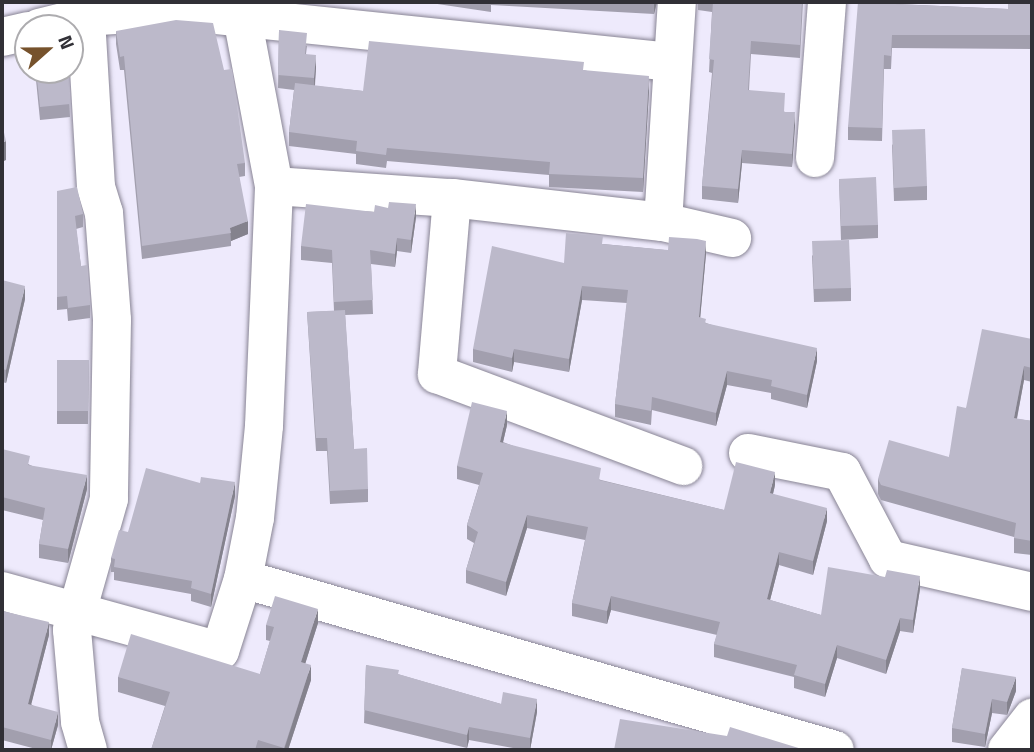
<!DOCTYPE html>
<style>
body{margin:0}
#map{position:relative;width:1034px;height:752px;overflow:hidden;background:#eeeafc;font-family:"Titillium Web",sans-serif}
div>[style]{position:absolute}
.roads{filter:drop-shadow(0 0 2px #888494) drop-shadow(0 0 2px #888494)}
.minor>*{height:38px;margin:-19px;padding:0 19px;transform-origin:19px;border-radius:19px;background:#fff}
.wall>*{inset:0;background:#a29fae}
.shaded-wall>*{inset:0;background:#84828d}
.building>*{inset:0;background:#bcb9ca}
span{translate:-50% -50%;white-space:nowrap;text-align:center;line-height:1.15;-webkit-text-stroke:6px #fff;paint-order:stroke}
.frame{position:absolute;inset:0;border:4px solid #313036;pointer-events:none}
.north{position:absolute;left:14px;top:14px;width:70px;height:70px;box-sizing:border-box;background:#fff;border:2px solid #adacaf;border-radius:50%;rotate:69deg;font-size:19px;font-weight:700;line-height:28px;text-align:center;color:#313036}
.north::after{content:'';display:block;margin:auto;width:24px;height:32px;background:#76522c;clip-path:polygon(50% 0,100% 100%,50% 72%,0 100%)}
</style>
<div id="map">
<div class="roads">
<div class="minor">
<div style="left:85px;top:2px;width:185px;rotate:86.6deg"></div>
<div style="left:96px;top:187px;width:27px;rotate:73deg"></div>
<div style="left:104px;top:213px;width:107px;rotate:85.7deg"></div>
<div style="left:112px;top:320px;width:179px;rotate:91deg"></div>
<div style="left:109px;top:499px;width:136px;rotate:105.8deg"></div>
<div style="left:72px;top:630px;width:92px;rotate:85deg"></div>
<div style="left:80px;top:722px;width:29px;rotate:74deg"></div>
<div style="left:39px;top:28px;width:45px;rotate:-14deg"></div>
<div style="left:83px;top:17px;width:95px;rotate:-3.6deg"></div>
<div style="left:178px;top:11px;width:495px;rotate:5.9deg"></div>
<div style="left:2px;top:37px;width:27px;rotate:-13deg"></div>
<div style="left:815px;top:158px;width:156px;rotate:-85.6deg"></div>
<div style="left:274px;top:186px;width:178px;rotate:3.9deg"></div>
<div style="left:452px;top:198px;width:212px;rotate:6.5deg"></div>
<div style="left:663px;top:222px;width:71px;rotate:13.1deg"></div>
<div style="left:452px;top:198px;width:177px;rotate:94.9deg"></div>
<div style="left:437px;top:374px;width:263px;rotate:20.5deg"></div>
<div style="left:663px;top:222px;width:220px;rotate:-86.4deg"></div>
<div style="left:748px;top:453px;width:96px;rotate:11.4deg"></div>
<div style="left:842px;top:472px;width:98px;rotate:62.1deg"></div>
<div style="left:888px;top:559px;width:148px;rotate:12.9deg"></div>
<div style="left:243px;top:579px;width:616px;rotate:16.11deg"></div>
<div style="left:2px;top:591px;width:226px;rotate:15.4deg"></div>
<div style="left:220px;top:651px;width:76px;rotate:-72.3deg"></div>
<div style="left:243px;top:579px;width:62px;rotate:-78.9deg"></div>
<div style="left:255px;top:518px;width:92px;rotate:-84.4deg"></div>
<div style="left:264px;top:426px;width:240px;rotate:-87.6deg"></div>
<div style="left:274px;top:186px;width:172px;rotate:-100.7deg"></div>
<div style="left:1007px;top:750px;width:41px;rotate:-52deg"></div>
</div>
</div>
<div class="wall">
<div style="clip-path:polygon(424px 2px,657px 2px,654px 14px,491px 5px,491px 12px)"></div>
<div style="clip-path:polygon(698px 2px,803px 2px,800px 58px,751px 54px,749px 90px,785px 112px,795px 125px,792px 167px,742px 163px,738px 203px,702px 199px,702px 186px,712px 73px,709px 72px,712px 12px,698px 10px)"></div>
<div style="clip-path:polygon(1032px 2px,1032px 49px,892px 48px,891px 69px,884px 69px,882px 141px,848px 140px,848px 127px,896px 4px,1008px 9px)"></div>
<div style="clip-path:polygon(279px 30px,307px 46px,306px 54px,316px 68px,315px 86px,363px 91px,584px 70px,649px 90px,643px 192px,549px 187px,549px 175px,387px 161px,386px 168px,356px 164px,356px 154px,289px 146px,289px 132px,294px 90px,278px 88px)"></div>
<div style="clip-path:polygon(116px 31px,245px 163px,245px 176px,239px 177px,248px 234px,231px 241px,231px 246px,142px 259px,124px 70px,120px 70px,116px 44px)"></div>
<div style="clip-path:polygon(35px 70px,68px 70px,70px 117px,40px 120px)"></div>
<div style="clip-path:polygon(892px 144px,927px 186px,927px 200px,894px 201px)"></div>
<div style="clip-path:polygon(839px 179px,878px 225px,878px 238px,841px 240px)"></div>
<div style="clip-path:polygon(57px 191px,83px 214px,83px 227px,76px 229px,81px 266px,90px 305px,90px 318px,68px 321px,67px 309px,57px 310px)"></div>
<div style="clip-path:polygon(374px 212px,416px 217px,411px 253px,397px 251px,395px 267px,371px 264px,373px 314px,345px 315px,354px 449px,368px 489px,368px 502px,330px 504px,327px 451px,316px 451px,307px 312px,334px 311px,332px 263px,301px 260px,301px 246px)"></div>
<div style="clip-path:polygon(603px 244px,706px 254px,700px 318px,706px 323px,817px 361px,807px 408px,771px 399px,771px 393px,727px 385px,716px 426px,652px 410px,651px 425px,615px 417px,615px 404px,627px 303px,582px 300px,569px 372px,514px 362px,512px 372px,473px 362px,473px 349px,564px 263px)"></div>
<div style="clip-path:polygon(812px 255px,851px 288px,851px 301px,814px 302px)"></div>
<div style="clip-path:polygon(2px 280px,25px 299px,6px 383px,2px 382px)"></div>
<div style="clip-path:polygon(1032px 339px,1032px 382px,1024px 380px,1017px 419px,1032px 421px,1032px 555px,1014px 553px,1014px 537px,881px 500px,878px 494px,878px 479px,949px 457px,966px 408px)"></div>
<div style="clip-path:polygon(57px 360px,89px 360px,88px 424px,57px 424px)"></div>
<div style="clip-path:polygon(507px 425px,503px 442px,601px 480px,724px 510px,775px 485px,773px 494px,827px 521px,813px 575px,779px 565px,770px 600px,821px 615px,920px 589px,913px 633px,900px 631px,886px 674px,837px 658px,825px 697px,794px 688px,794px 677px,714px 657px,714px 644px,717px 635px,611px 610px,607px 624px,572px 616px,572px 603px,585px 540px,527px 528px,506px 596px,466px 583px,466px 570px,474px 543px,467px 539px,467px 525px,479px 485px,457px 479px,457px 466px)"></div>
<div style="clip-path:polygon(2px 449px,30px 465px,87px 489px,68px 563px,39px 558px,39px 544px,43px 520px,2px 510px)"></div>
<div style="clip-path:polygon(235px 496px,211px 607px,191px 601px,191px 594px,114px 580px,114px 572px,111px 572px,111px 558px,128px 532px)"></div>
<div style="clip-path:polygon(2px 611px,49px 635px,31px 704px,58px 725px,51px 750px,40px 750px,2px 740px)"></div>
<div style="clip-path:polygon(318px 623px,305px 664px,311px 680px,288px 750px,151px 750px,165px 706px,118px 692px,118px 677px,260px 674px,270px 641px,266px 640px,266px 625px)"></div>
<div style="clip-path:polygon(366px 665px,501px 704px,537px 712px,530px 750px,524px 750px,469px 740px,467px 748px,364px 723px)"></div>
<div style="clip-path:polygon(962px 668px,1016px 691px,1007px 715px,992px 713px,985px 747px,952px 742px,952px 728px)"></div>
</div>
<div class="shaded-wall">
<div style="clip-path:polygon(654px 2px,657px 2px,654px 14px)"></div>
<div style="clip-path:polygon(316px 55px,316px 68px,314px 92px,314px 78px)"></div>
<div style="clip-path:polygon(649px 76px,649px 90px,643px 192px,643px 178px)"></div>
<div style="clip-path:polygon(795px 112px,795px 125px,792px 167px,792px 154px)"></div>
<div style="clip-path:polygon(6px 141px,6px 160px,2px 162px,2px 143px)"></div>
<div style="clip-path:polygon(742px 150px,742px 163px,738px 203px,738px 189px)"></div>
<div style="clip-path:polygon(416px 204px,416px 217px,411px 253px,411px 240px)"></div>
<div style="clip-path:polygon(248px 221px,248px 234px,231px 241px,230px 228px)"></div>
<div style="clip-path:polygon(397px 238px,397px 251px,395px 267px,395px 254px)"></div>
<div style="clip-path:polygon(706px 241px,706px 254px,699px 331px,699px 317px)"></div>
<div style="clip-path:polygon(25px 286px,25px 299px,6px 383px,6px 370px)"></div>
<div style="clip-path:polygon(582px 286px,582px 300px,569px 372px,569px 359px)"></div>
<div style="clip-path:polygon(817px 348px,817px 361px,807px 408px,807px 395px)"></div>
<div style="clip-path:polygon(514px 349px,514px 362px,512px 372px,512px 358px)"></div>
<div style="clip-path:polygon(1024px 366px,1024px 380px,1014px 433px,1014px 418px)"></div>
<div style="clip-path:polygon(727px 371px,727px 385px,716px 426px,716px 413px)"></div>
<div style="clip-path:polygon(507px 411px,507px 425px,500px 455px,500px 442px)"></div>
<div style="clip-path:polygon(775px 472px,775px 485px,770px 506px,770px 493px)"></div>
<div style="clip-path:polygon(87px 475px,87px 489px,68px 563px,68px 549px)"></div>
<div style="clip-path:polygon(235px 482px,235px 496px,211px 607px,211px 594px)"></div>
<div style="clip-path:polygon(827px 508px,827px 521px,813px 575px,813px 561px)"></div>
<div style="clip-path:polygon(527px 515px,527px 528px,506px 596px,506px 582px)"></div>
<div style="clip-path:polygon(779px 552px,779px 565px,767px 612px,767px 599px)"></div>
<div style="clip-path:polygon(920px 576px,920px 589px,913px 633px,913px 620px)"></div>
<div style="clip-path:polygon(611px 596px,611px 610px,607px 624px,607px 611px)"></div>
<div style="clip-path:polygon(318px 609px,318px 623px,301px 677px,301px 662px)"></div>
<div style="clip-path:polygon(900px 618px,900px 631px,886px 674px,886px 660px)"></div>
<div style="clip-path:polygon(49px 622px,49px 635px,28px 717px,28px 704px)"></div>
<div style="clip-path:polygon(837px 645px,837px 658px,825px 697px,825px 684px)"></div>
<div style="clip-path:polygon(311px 665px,311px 680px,288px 750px,284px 750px)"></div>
<div style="clip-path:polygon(1016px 677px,1016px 691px,1007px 715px,1007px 702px)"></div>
<div style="clip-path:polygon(537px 699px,537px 712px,530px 750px,530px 738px)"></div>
<div style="clip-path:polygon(992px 699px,992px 713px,985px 747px,985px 734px)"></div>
<div style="clip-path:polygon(58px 712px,58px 725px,51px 750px,51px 740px)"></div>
<div style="clip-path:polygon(469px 727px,469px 740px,467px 748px,467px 735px)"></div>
</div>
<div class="building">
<div style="clip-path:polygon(713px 2px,802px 2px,800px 45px,751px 41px,748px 90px,785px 93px,784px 112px,795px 112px,792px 154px,742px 150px,738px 189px,702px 186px,714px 60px,709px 59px)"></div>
<div style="clip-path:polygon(858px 2px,895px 2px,895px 4px,1008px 9px,1008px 2px,1032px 2px,1032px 35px,892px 35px,891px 56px,884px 55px,882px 128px,848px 127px)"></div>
<div style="clip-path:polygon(176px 20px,213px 23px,224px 70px,232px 69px,245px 163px,237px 164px,248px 221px,230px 228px,231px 233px,142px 246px,124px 56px,120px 57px,116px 31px)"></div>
<div style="clip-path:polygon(279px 30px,307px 33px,305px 54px,316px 55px,314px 78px,278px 75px)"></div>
<div style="clip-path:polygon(369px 41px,584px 62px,583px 70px,649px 76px,643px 178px,549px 174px,550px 162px,387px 148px,386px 155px,356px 151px,357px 141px,289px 132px,295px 83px,363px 91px)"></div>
<div style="clip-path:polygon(36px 70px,68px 70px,70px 104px,40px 107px)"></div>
<div style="clip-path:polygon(2px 124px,6px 141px,2px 143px)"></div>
<div style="clip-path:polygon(925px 129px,927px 186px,894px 188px,892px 130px)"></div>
<div style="clip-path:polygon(876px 177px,878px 225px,841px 226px,839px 179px)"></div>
<div style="clip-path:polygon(77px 187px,83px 214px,75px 216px,81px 266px,87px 265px,90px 305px,68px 308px,67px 296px,57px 297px,57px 191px)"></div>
<div style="clip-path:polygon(389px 202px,416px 204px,411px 240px,397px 238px,395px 254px,370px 250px,373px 300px,334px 302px,332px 250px,301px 246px,306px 204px,374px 212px,375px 205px,388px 208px)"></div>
<div style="clip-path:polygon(566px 233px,603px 236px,602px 244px,668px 250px,669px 237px,697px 239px,706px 241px,699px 317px,706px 319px,705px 323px,817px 348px,807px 395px,771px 386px,772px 380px,727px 371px,716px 413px,652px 397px,651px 411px,615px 404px,628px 290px,582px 286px,569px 359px,514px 349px,512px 358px,473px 349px,492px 246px,564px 263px)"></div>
<div style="clip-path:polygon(849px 240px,851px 288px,814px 289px,812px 241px)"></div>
<div style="clip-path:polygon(2px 280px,25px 286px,6px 370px,2px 369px)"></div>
<div style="clip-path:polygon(345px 310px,354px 449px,367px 448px,368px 489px,330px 491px,327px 438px,316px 438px,307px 312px)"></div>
<div style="clip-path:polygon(982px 329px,1032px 339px,1032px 368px,1024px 366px,1014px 418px,1032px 421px,1032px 541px,1014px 538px,1016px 523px,881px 485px,878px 479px,889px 440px,949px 457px,957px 406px,966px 408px)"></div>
<div style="clip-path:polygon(57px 360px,89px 360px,88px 411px,57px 411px)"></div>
<div style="clip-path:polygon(472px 402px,507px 411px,500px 442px,601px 468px,599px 480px,724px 510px,736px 462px,775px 472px,770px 493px,827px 508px,813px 561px,779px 552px,767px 599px,821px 615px,828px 567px,885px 577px,887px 570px,920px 576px,913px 620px,900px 618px,886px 660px,837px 645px,825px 684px,794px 675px,797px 665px,714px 644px,720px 622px,611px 596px,607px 611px,572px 603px,588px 527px,527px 515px,506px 582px,466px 570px,478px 532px,467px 525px,483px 473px,457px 466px)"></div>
<div style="clip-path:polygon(2px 449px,30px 456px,28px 465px,87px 475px,68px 549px,39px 544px,45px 508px,2px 497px)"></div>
<div style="clip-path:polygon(146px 468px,200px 483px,201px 477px,235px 482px,211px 594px,191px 588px,192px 581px,114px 567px,115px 559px,111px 558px,119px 530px,128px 532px)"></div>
<div style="clip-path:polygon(275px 596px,318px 609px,301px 662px,311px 665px,284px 748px,258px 740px,255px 750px,151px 750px,170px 692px,118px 677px,131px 634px,260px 674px,274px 627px,266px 625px)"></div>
<div style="clip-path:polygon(2px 611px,49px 622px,28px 704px,58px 712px,51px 740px,2px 727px)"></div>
<div style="clip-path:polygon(366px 665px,399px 670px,398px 674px,501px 704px,503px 692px,537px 699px,530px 738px,469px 727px,467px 735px,364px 710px)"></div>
<div style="clip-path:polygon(962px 668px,1016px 677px,1007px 702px,992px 699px,985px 734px,952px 728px)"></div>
<div style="clip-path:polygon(620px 719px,727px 736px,730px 727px,805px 750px,614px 750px)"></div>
</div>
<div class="frame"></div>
<div class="north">N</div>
</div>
